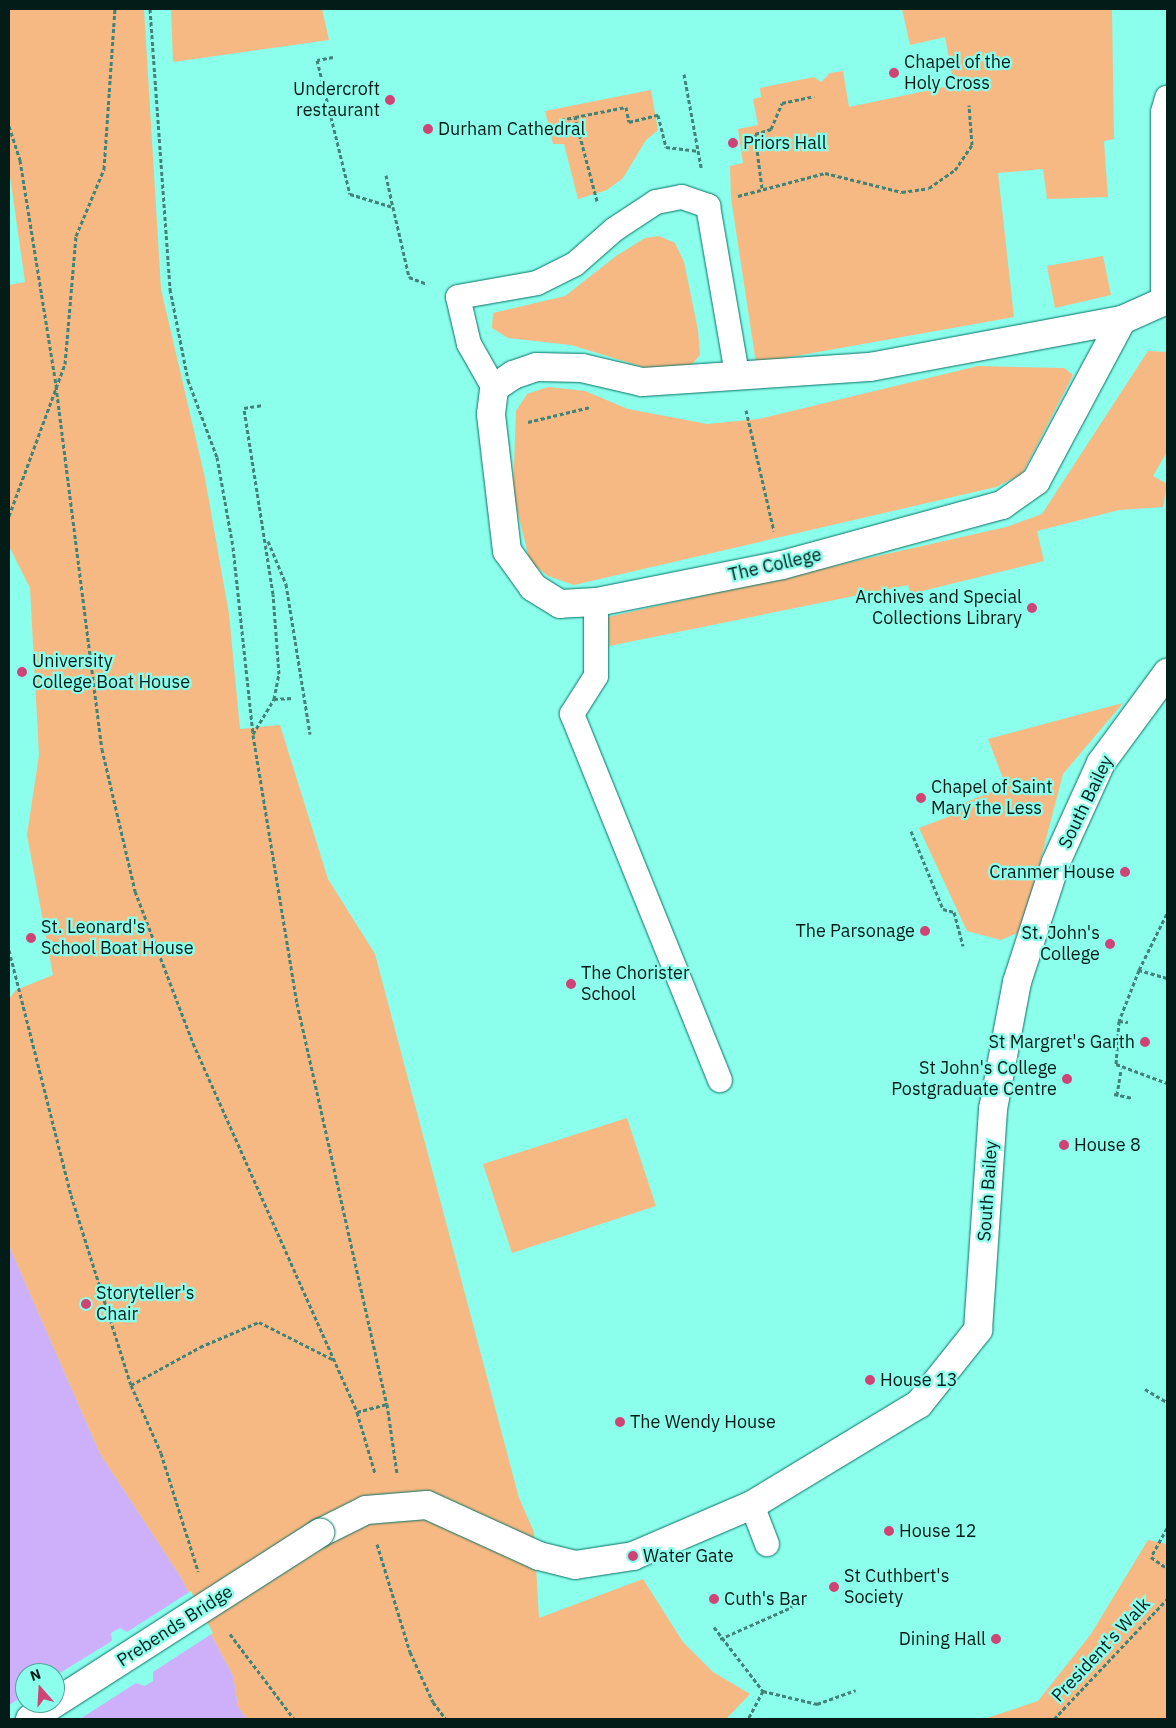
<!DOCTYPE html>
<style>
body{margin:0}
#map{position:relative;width:1176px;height:1728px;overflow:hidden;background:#8cfeec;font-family:"IBM Plex Sans",sans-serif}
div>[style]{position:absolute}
.green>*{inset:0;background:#f6b983}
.water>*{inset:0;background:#cdaffa}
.pier>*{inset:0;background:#8cfeec}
.path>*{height:3px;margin-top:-1.5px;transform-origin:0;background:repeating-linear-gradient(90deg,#418379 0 4px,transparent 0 6.5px)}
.roads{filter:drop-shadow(0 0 1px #087166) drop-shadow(0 0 1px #087166)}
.lane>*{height:24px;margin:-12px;padding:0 12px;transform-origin:12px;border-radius:12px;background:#fff}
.street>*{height:28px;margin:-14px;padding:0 14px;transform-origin:14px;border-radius:14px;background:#fff}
.bridges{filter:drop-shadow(0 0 1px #087166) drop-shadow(0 0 1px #087166)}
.street-bridge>*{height:28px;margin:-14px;padding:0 14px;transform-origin:14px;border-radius:14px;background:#fff}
.dots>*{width:14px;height:14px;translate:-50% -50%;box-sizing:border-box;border:2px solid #8cfeec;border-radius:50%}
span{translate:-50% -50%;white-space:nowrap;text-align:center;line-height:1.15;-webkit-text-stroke:4.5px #8cfeec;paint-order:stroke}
.poi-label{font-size:18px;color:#031c18}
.left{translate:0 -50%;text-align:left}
.right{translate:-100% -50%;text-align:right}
.street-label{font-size:18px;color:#031c18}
.frame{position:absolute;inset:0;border:10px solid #031c18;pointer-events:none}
.north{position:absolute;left:15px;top:1663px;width:50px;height:50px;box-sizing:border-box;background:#8cfeec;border:1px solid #55a497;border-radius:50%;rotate:341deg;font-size:14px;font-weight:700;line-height:20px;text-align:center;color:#031c18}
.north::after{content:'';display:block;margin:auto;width:18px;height:22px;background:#d04475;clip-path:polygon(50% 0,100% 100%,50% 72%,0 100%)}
</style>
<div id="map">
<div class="green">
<div style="clip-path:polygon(9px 9px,144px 9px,161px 289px,205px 478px,229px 614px,240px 729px,280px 725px,328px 879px,375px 954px,519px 1498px,534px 1532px,539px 1618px,643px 1579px,683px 1642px,713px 1672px,750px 1694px,726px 1719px,247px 1719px,238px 1707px,233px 1676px,180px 1576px,100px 1454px,9px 1246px,9px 999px,16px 990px,53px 975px,27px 835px,39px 755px,30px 588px,9px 546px,9px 285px,25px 282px,9px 169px)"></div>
<div style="clip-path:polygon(171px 9px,322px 9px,329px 40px,173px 62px)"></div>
<div style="clip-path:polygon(902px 9px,1112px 9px,1114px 139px,1104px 141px,1108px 197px,1047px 199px,1043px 169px,998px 173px,1014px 317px,756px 363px,731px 198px,730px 166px,743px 163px,738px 129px,758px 125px,753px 99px,761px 97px,760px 88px,814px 77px,821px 82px,830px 73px,843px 71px,849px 107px,954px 85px,945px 37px,910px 45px)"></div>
<div style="clip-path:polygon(651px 90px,658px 130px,646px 140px,623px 178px,607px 190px,578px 199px,564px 144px,553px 144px,545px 111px)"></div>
<div style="clip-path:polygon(659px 236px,675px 243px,684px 262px,698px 330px,700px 355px,687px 370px,669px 375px,571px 345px,508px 338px,492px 328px,493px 313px,565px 296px,616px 256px,645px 238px)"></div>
<div style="clip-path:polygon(1103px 256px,1111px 295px,1055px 308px,1047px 266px)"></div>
<div style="clip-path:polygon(1148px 351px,1167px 352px,1167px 452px,1153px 476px,1167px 484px,1163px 507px,1119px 510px,1037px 531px,1044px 561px,910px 594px,908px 585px,609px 646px,608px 617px,1006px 527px,1042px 514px)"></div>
<div style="clip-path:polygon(978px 366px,1064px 368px,1073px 375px,1022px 474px,996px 487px,574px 585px,548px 576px,530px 562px,513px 493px,516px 411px,527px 394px,548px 387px,585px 391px,628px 409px,707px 424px,759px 419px)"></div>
<div style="clip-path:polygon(1123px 703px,1063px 774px,1022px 931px,1001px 940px,967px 931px,919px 828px,961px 812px,959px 805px,1006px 786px,988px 739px)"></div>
<div style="clip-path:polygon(627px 1118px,656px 1206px,512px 1253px,483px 1164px)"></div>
<div style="clip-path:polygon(1148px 1540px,1167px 1544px,1167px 1719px,984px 1719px,1038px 1701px,1091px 1634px)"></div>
</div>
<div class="water">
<div style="clip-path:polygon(evenodd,9px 1246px,100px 1454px,180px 1576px,233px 1676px,238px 1707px,247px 1719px,9px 1719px,9px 1246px,25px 1673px,55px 1673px,55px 1703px,25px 1703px,25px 1673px)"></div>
</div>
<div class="pier">
<div style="clip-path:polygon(191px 1591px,213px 1633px,153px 1672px,153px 1681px,145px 1686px,136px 1683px,80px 1719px,9px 1719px,9px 1705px,25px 1695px,25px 1703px,55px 1703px,55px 1676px,112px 1641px,111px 1633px,120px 1628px,127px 1632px)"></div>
</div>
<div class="path">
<div style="left:150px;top:9px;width:281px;rotate:85.9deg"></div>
<div style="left:170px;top:289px;width:93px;rotate:78.8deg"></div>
<div style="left:188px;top:380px;width:82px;rotate:69.4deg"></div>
<div style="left:217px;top:457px;width:91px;rotate:79.9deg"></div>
<div style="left:233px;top:547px;width:189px;rotate:83.9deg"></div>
<div style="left:253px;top:735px;width:272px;rotate:80.7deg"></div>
<div style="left:297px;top:1003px;width:411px;rotate:77.4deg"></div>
<div style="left:387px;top:1404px;width:70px;rotate:81.8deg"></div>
<div style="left:333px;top:57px;width:16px;rotate:169deg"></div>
<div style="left:317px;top:60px;width:138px;rotate:76.2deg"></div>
<div style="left:350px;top:194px;width:45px;rotate:16.8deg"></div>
<div style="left:393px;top:207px;width:72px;rotate:77.1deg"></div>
<div style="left:409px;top:277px;width:19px;rotate:21deg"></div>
<div style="left:684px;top:74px;width:95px;rotate:79.6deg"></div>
<div style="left:9px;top:126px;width:36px;rotate:72deg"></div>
<div style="left:20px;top:160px;width:229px;rotate:80.9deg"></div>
<div style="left:56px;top:386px;width:366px;rotate:82.8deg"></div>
<div style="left:102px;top:749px;width:146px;rotate:76.9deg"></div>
<div style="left:135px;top:891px;width:163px;rotate:69.1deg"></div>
<div style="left:193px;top:1043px;width:404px;rotate:66deg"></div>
<div style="left:357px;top:1412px;width:64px;rotate:73.6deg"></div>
<div style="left:563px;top:135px;width:15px;rotate:-98deg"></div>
<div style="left:561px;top:120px;width:14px;rotate:-12deg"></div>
<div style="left:386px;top:175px;width:33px;rotate:78deg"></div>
<div style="left:762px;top:188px;width:54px;rotate:-97.4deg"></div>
<div style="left:755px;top:134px;width:17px;rotate:-17deg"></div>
<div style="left:771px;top:129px;width:28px;rotate:-67deg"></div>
<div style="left:782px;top:103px;width:33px;rotate:-12deg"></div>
<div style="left:738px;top:196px;width:90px;rotate:-14.8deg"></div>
<div style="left:825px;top:173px;width:79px;rotate:13.9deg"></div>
<div style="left:902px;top:192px;width:27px;rotate:-8deg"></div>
<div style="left:929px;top:188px;width:32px;rotate:-35deg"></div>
<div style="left:955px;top:170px;width:30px;rotate:-56deg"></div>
<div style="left:972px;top:145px;width:40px;rotate:-94.3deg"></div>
<div style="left:597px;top:201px;width:87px;rotate:-104.7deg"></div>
<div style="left:575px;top:117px;width:52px;rotate:-11.1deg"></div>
<div style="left:626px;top:107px;width:15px;rotate:79deg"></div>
<div style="left:629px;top:122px;width:30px;rotate:-14deg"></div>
<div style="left:658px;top:115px;width:33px;rotate:76deg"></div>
<div style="left:666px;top:147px;width:31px;rotate:7deg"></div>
<div style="left:746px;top:410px;width:124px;rotate:77deg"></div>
<div style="left:528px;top:422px;width:64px;rotate:-13.6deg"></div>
<div style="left:9px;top:516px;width:162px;rotate:-69.8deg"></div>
<div style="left:65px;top:364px;width:128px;rotate:-85.1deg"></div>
<div style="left:76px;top:236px;width:73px;rotate:-67.3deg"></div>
<div style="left:104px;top:169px;width:160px;rotate:-86.1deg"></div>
<div style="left:268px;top:541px;width:47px;rotate:67.3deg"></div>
<div style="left:286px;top:584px;width:152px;rotate:80.9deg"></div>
<div style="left:274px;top:699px;width:19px;rotate:-3deg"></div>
<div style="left:253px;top:734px;width:41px;rotate:-59deg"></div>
<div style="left:274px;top:699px;width:25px;rotate:-79deg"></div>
<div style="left:279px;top:674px;width:80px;rotate:-94.3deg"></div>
<div style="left:273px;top:594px;width:188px;rotate:-98.9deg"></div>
<div style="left:244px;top:408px;width:19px;rotate:-9deg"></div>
<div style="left:911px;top:831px;width:84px;rotate:67.7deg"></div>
<div style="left:943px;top:909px;width:11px;rotate:15deg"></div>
<div style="left:954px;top:912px;width:35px;rotate:75deg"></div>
<div style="left:9px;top:950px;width:253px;rotate:75.8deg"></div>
<div style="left:71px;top:1195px;width:199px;rotate:72.5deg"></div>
<div style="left:131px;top:1385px;width:74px;rotate:66.2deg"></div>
<div style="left:161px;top:1453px;width:124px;rotate:72.6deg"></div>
<div style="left:1139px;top:970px;width:64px;rotate:-63.8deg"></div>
<div style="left:1167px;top:978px;width:29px;rotate:-164deg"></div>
<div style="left:1139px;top:970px;width:55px;rotate:111.4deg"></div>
<div style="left:1119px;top:1021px;width:43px;rotate:94deg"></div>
<div style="left:1116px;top:1064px;width:54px;rotate:20.4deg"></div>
<div style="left:1119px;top:1021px;width:9px;rotate:6deg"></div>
<div style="left:947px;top:1072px;width:17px;rotate:-10deg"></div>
<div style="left:1114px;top:1094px;width:19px;rotate:12deg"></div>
<div style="left:1117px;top:1095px;width:26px;rotate:-81deg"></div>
<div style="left:131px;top:1385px;width:79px;rotate:-28.8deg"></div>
<div style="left:200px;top:1347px;width:64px;rotate:-23deg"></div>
<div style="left:259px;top:1322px;width:84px;rotate:26.9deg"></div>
<div style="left:1145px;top:1389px;width:26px;rotate:31deg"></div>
<div style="left:357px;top:1412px;width:31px;rotate:-15deg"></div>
<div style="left:1167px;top:1528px;width:33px;rotate:119deg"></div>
<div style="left:1151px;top:1557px;width:19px;rotate:35deg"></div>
<div style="left:377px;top:1544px;width:113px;rotate:73deg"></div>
<div style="left:410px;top:1652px;width:55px;rotate:65.3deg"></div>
<div style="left:433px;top:1702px;width:21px;rotate:53deg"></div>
<div style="left:714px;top:1627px;width:81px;rotate:52.6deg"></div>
<div style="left:763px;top:1691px;width:32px;rotate:118deg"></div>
<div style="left:230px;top:1634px;width:106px;rotate:53deg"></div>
<div style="left:720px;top:1639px;width:79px;rotate:-24deg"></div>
<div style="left:792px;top:1607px;width:12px;rotate:-114deg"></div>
<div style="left:763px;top:1691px;width:56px;rotate:13.5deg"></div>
<div style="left:817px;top:1704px;width:41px;rotate:-19.7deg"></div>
<div style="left:1054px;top:1719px;width:165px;rotate:-46.7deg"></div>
</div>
<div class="roads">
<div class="lane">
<div style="left:1163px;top:301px;width:189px;rotate:-90deg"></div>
<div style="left:1163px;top:112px;width:15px;rotate:-74deg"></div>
<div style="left:494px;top:388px;width:51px;rotate:-119.6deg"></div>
<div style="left:469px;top:344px;width:48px;rotate:-103.2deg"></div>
<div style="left:458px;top:297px;width:80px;rotate:-10deg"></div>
<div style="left:537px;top:283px;width:42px;rotate:-26.6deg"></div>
<div style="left:575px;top:264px;width:53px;rotate:-41.2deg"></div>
<div style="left:615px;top:229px;width:49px;rotate:-33.4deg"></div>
<div style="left:656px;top:202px;width:26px;rotate:-11deg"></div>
<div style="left:682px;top:197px;width:28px;rotate:19deg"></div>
<div style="left:708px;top:206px;width:170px;rotate:80.2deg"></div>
<div style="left:596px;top:602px;width:74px;rotate:90deg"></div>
<div style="left:596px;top:676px;width:45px;rotate:122.3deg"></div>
<div style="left:572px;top:714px;width:395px;rotate:68deg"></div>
<div style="left:752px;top:1505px;width:42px;rotate:69deg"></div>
</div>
<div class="street">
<div style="left:1122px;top:320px;width:183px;rotate:118.1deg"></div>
<div style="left:1036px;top:481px;width:42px;rotate:144.8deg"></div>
<div style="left:1002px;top:505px;width:228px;rotate:164.7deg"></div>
<div style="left:782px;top:565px;width:190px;rotate:168.7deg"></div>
<div style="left:596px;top:602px;width:36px;rotate:177deg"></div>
<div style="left:560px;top:604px;width:32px;rotate:-148deg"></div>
<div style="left:533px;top:587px;width:44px;rotate:-125.8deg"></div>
<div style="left:507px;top:551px;width:138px;rotate:-96.7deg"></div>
<div style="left:491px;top:414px;width:26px;rotate:-83deg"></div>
<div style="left:494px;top:388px;width:23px;rotate:-34deg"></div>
<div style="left:513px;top:375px;width:24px;rotate:-19deg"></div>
<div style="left:536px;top:367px;width:46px;rotate:1.2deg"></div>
<div style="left:582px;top:368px;width:62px;rotate:13.1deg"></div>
<div style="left:642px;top:382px;width:228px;rotate:-3.8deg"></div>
<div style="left:870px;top:367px;width:256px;rotate:-10.6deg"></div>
<div style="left:1122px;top:320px;width:49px;rotate:-24deg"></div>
<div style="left:320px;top:1533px;width:51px;rotate:-26.6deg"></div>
<div style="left:366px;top:1510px;width:61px;rotate:-4.7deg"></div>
<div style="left:427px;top:1505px;width:123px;rotate:24.5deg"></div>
<div style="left:539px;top:1556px;width:37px;rotate:14deg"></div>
<div style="left:575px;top:1565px;width:59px;rotate:-8.8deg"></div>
<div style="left:633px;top:1556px;width:129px;rotate:-23.2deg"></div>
<div style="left:752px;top:1505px;width:195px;rotate:-31.2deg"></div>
<div style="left:919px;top:1404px;width:95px;rotate:-51.4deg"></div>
<div style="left:978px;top:1330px;width:222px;rotate:-86.1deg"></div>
<div style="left:993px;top:1109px;width:129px;rotate:-79.3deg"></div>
<div style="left:1017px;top:982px;width:126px;rotate:-72deg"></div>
<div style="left:1056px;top:862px;width:109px;rotate:-65.6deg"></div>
<div style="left:1101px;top:763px;width:112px;rotate:-53.7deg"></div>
</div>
</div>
<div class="bridges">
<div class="street-bridge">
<div style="left:30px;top:1719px;width:345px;rotate:-32.7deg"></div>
</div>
</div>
<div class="dots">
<div style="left:894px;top:73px;background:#d04475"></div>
<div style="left:390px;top:100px;background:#d04475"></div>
<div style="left:428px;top:129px;background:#d04475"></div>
<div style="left:733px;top:143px;background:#d04475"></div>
<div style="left:1032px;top:608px;background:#d04475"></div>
<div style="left:22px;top:672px;background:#d04475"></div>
<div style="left:921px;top:798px;background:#d04475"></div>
<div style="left:1125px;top:872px;background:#d04475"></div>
<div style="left:925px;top:931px;background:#d04475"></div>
<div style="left:31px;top:938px;background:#d04475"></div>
<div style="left:1110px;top:944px;background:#d04475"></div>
<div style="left:571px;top:984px;background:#d04475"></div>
<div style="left:1145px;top:1042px;background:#d04475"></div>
<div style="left:1067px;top:1079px;background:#d04475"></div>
<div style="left:1064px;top:1145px;background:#d04475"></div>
<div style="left:86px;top:1304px;background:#d04475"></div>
<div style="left:870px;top:1380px;background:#d04475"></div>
<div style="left:620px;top:1422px;background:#d04475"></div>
<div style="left:889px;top:1531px;background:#d04475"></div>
<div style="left:633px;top:1556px;background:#d04475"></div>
<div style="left:834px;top:1587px;background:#d04475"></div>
<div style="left:714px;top:1599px;background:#d04475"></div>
<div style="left:996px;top:1639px;background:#d04475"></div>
</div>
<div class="poi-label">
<span class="left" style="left:904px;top:73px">Chapel of the<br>Holy Cross</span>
<span class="right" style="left:380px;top:100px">Undercroft<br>restaurant</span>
<span class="left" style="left:438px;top:129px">Durham Cathedral</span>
<span class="left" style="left:743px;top:143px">Priors Hall</span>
<span class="right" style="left:1022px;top:608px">Archives and Special<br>Collections Library</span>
<span class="left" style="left:32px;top:672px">University<br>College Boat House</span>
<span class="left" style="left:931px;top:798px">Chapel of Saint<br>Mary the Less</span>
<span class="right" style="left:1115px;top:872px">Cranmer House</span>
<span class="left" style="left:41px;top:938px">St. Leonard's<br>School Boat House</span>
<span class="right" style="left:915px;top:931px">The Parsonage</span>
<span class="right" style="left:1100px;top:944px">St. John's<br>College</span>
<span class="left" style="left:581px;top:984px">The Chorister<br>School</span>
<span class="right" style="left:1135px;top:1042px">St Margret's Garth</span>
<span class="right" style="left:1057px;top:1079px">St John's College<br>Postgraduate Centre</span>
<span class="left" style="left:1074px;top:1145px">House 8</span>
<span class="left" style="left:96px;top:1304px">Storyteller's<br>Chair</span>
<span class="left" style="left:880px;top:1380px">House 13</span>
<span class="left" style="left:630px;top:1422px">The Wendy House</span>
<span class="left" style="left:899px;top:1531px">House 12</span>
<span class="left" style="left:643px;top:1556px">Water Gate</span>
<span class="left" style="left:844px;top:1587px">St Cuthbert's<br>Society</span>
<span class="left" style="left:724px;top:1599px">Cuth's Bar</span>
<span class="right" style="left:986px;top:1639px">Dining Hall</span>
</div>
<div class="street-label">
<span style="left:775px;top:565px;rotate:-13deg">The College</span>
<span style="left:1086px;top:802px;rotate:-64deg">South Bailey</span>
<span style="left:988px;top:1191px;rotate:-86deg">South Bailey</span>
<span style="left:175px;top:1626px;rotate:-33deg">Prebends Bridge</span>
<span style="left:1101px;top:1650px;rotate:-47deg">President's Walk</span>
</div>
<div class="frame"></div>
<div class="north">N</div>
</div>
